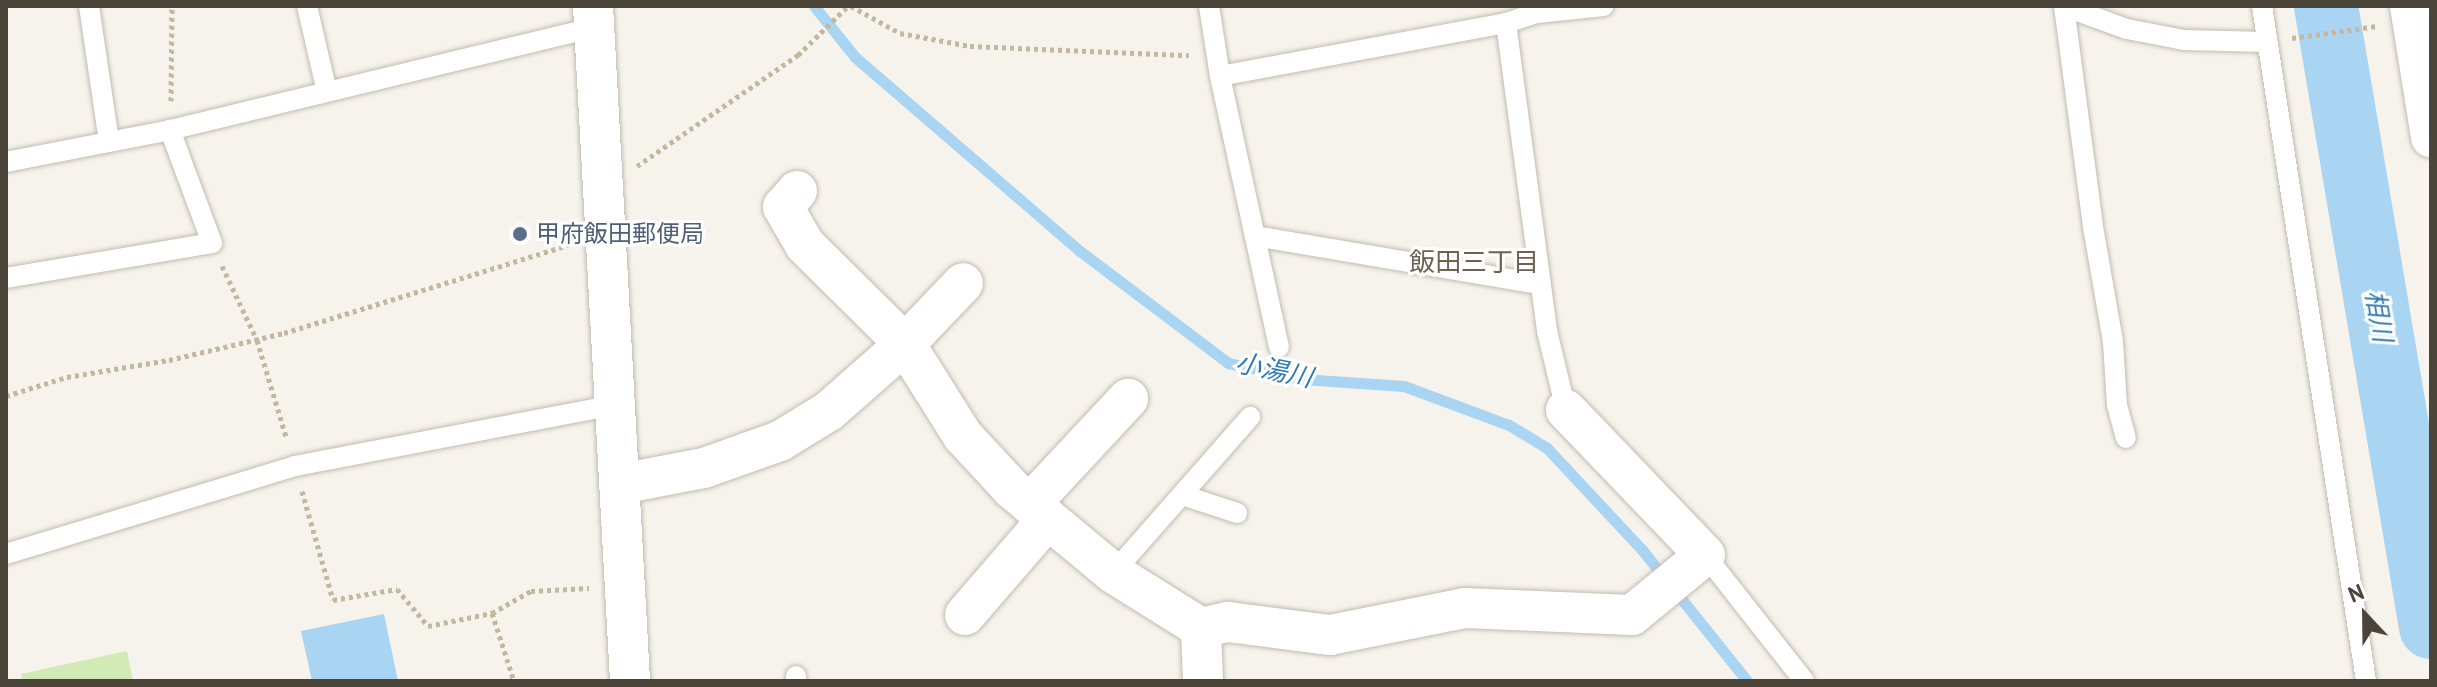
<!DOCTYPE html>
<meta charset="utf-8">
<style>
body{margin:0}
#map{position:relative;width:2437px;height:687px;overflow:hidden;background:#f6f3ec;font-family:"PT Sans","Noto Sans JP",sans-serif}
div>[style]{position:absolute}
.green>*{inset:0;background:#d2eab5}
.water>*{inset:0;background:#a9d4f2}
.stream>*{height:11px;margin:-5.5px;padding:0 5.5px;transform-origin:5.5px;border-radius:5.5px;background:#a9d4f2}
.river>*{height:64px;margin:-32px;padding:0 32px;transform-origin:32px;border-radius:32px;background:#a9d4f2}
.path>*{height:5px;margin-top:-2.5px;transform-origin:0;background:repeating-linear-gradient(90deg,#c4b79f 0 4px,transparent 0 8px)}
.roads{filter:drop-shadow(0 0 2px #c2bbae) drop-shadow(0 0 2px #c2bbae)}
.service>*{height:20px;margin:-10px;padding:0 10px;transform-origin:10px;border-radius:10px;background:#fff}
.minor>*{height:40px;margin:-20px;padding:0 20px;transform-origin:20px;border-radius:20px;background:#fff}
.dots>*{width:22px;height:22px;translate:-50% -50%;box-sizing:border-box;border:4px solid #fff;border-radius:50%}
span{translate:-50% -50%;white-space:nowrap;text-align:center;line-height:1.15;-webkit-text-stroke:6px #fff;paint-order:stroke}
.service-label{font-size:24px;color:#4e5e75}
.left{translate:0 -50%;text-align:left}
.neighbourhood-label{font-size:26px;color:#6e6250}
.water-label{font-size:26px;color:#2e7ab2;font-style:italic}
.frame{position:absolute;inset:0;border:8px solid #4b4439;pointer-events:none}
.north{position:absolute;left:2325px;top:575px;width:80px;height:80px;-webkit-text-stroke:6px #fff;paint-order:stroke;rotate:338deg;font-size:22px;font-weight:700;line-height:32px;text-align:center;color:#4b4439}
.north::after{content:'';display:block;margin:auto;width:28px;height:36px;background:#4b4439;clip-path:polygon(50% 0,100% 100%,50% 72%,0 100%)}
</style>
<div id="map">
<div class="green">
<div style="clip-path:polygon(127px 651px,133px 681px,22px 681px,21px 674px)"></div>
</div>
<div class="water">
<div style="clip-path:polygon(384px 614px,398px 681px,312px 681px,301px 631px)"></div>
</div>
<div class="stream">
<div style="left:814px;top:6px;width:65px;rotate:51.2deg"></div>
<div style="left:855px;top:57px;width:297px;rotate:40.8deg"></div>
<div style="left:1080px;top:251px;width:186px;rotate:37.1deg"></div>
<div style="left:1228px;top:363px;width:76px;rotate:12.2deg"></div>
<div style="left:1302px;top:379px;width:102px;rotate:3.9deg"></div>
<div style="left:1404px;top:386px;width:112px;rotate:20.4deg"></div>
<div style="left:1509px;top:425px;width:44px;rotate:31.2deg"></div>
<div style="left:1547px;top:448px;width:141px;rotate:47deg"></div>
<div style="left:1643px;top:551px;width:166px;rotate:51.3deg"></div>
</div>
<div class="river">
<div style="left:2326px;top:6px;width:630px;rotate:80.4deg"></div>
</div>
<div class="path">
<div style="left:851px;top:6px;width:56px;rotate:28.9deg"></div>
<div style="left:900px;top:33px;width:71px;rotate:10.5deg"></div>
<div style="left:970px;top:46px;width:219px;rotate:2.4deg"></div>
<div style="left:2292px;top:38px;width:86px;rotate:-8deg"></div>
<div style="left:171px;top:101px;width:95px;rotate:-89.4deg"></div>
<div style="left:637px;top:166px;width:196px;rotate:-34.6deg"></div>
<div style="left:798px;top:55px;width:70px;rotate:-44.4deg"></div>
<div style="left:222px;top:266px;width:82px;rotate:64.7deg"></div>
<div style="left:257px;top:340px;width:104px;rotate:73.3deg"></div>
<div style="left:6px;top:396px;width:64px;rotate:-17.3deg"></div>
<div style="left:67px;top:377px;width:103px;rotate:-9.5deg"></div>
<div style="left:169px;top:360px;width:118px;rotate:-13.2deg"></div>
<div style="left:284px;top:333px;width:297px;rotate:-17.2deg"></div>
<div style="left:302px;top:491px;width:113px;rotate:74.1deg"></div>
<div style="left:333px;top:600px;width:65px;rotate:-9.8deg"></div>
<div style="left:397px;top:589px;width:48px;rotate:50deg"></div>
<div style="left:428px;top:626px;width:65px;rotate:-11.5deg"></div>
<div style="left:492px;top:613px;width:45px;rotate:-29.4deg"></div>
<div style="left:531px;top:591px;width:58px;rotate:-3deg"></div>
<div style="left:492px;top:613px;width:71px;rotate:72.1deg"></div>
</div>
<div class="roads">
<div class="service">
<div style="left:89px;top:6px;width:137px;rotate:81.6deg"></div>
<div style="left:307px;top:6px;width:88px;rotate:76.9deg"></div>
<div style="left:1209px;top:6px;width:71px;rotate:81.1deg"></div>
<div style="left:2064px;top:6px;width:223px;rotate:82.5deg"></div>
<div style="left:2093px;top:227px;width:117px;rotate:80.1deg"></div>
<div style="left:2113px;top:342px;width:63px;rotate:86.4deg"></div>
<div style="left:2117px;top:405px;width:34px;rotate:75deg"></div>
<div style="left:2064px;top:6px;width:67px;rotate:20.1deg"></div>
<div style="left:2127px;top:29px;width:58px;rotate:10.9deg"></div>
<div style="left:2184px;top:40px;width:83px;rotate:1.4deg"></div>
<div style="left:2262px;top:6px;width:683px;rotate:81.24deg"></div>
<div style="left:1506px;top:23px;width:311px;rotate:82.4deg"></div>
<div style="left:1547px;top:331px;width:81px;rotate:76.5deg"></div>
<div style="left:6px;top:162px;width:167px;rotate:-11deg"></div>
<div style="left:170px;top:130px;width:437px;rotate:-13.6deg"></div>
<div style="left:1255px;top:236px;width:289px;rotate:9.6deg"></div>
<div style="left:6px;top:278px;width:209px;rotate:-9.6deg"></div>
<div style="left:212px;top:243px;width:121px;rotate:-110.4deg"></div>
<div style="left:1279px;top:347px;width:277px;rotate:-102.3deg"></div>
<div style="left:1220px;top:76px;width:291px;rotate:-10.5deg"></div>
<div style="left:1506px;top:23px;width:33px;rotate:-18deg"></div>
<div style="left:1537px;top:13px;width:67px;rotate:-6deg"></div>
<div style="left:1182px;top:495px;width:58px;rotate:18.1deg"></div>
<div style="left:6px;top:554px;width:302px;rotate:-16.9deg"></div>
<div style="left:295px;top:466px;width:326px;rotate:-10.8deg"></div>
<div style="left:1705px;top:555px;width:160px;rotate:51.8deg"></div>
<div style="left:1113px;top:573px;width:208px;rotate:-48.7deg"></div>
<div style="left:796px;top:676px;width:5px;rotate:90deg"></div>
</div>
<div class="minor">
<div style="left:593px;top:6px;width:676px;rotate:86.86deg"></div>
<div style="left:2410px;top:6px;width:133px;rotate:80.9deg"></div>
<div style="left:797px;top:191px;width:21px;rotate:131deg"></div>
<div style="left:783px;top:207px;width:44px;rotate:59.9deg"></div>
<div style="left:805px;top:245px;width:141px;rotate:44.7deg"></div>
<div style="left:905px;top:344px;width:84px;rotate:-46.4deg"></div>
<div style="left:620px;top:484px;width:86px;rotate:-10.8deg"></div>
<div style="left:704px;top:468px;width:81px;rotate:-19.6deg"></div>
<div style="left:780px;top:441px;width:57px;rotate:-31.5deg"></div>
<div style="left:829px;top:411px;width:101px;rotate:-41.4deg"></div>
<div style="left:905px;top:344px;width:109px;rotate:57.8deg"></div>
<div style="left:963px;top:436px;width:72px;rotate:47.2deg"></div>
<div style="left:1012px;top:489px;width:131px;rotate:39.7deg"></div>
<div style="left:1113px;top:573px;width:104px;rotate:32deg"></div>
<div style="left:1030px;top:504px;width:144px;rotate:-47deg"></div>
<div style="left:965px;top:615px;width:127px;rotate:-49.2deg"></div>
<div style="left:1203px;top:681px;width:53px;rotate:-92.2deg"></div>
<div style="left:1201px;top:628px;width:28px;rotate:-13deg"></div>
<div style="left:1228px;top:622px;width:103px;rotate:7.3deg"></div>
<div style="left:1330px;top:635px;width:138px;rotate:-11.3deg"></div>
<div style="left:1465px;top:608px;width:167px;rotate:2.4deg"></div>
<div style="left:1632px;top:615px;width:94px;rotate:-39.4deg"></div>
<div style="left:1705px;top:555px;width:201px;rotate:-133.8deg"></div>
</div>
</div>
<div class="dots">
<div style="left:520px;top:234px;background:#5c6f8a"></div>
</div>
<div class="service-label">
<span class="left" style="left:536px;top:234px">甲府飯田郵便局</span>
</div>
<div class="neighbourhood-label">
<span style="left:1474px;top:262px">飯田三丁目</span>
</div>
<div class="water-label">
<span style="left:2379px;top:316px;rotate:80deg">相川</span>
<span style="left:1274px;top:370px;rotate:12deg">小湯川</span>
</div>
<div class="frame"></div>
<div class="north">N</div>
</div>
